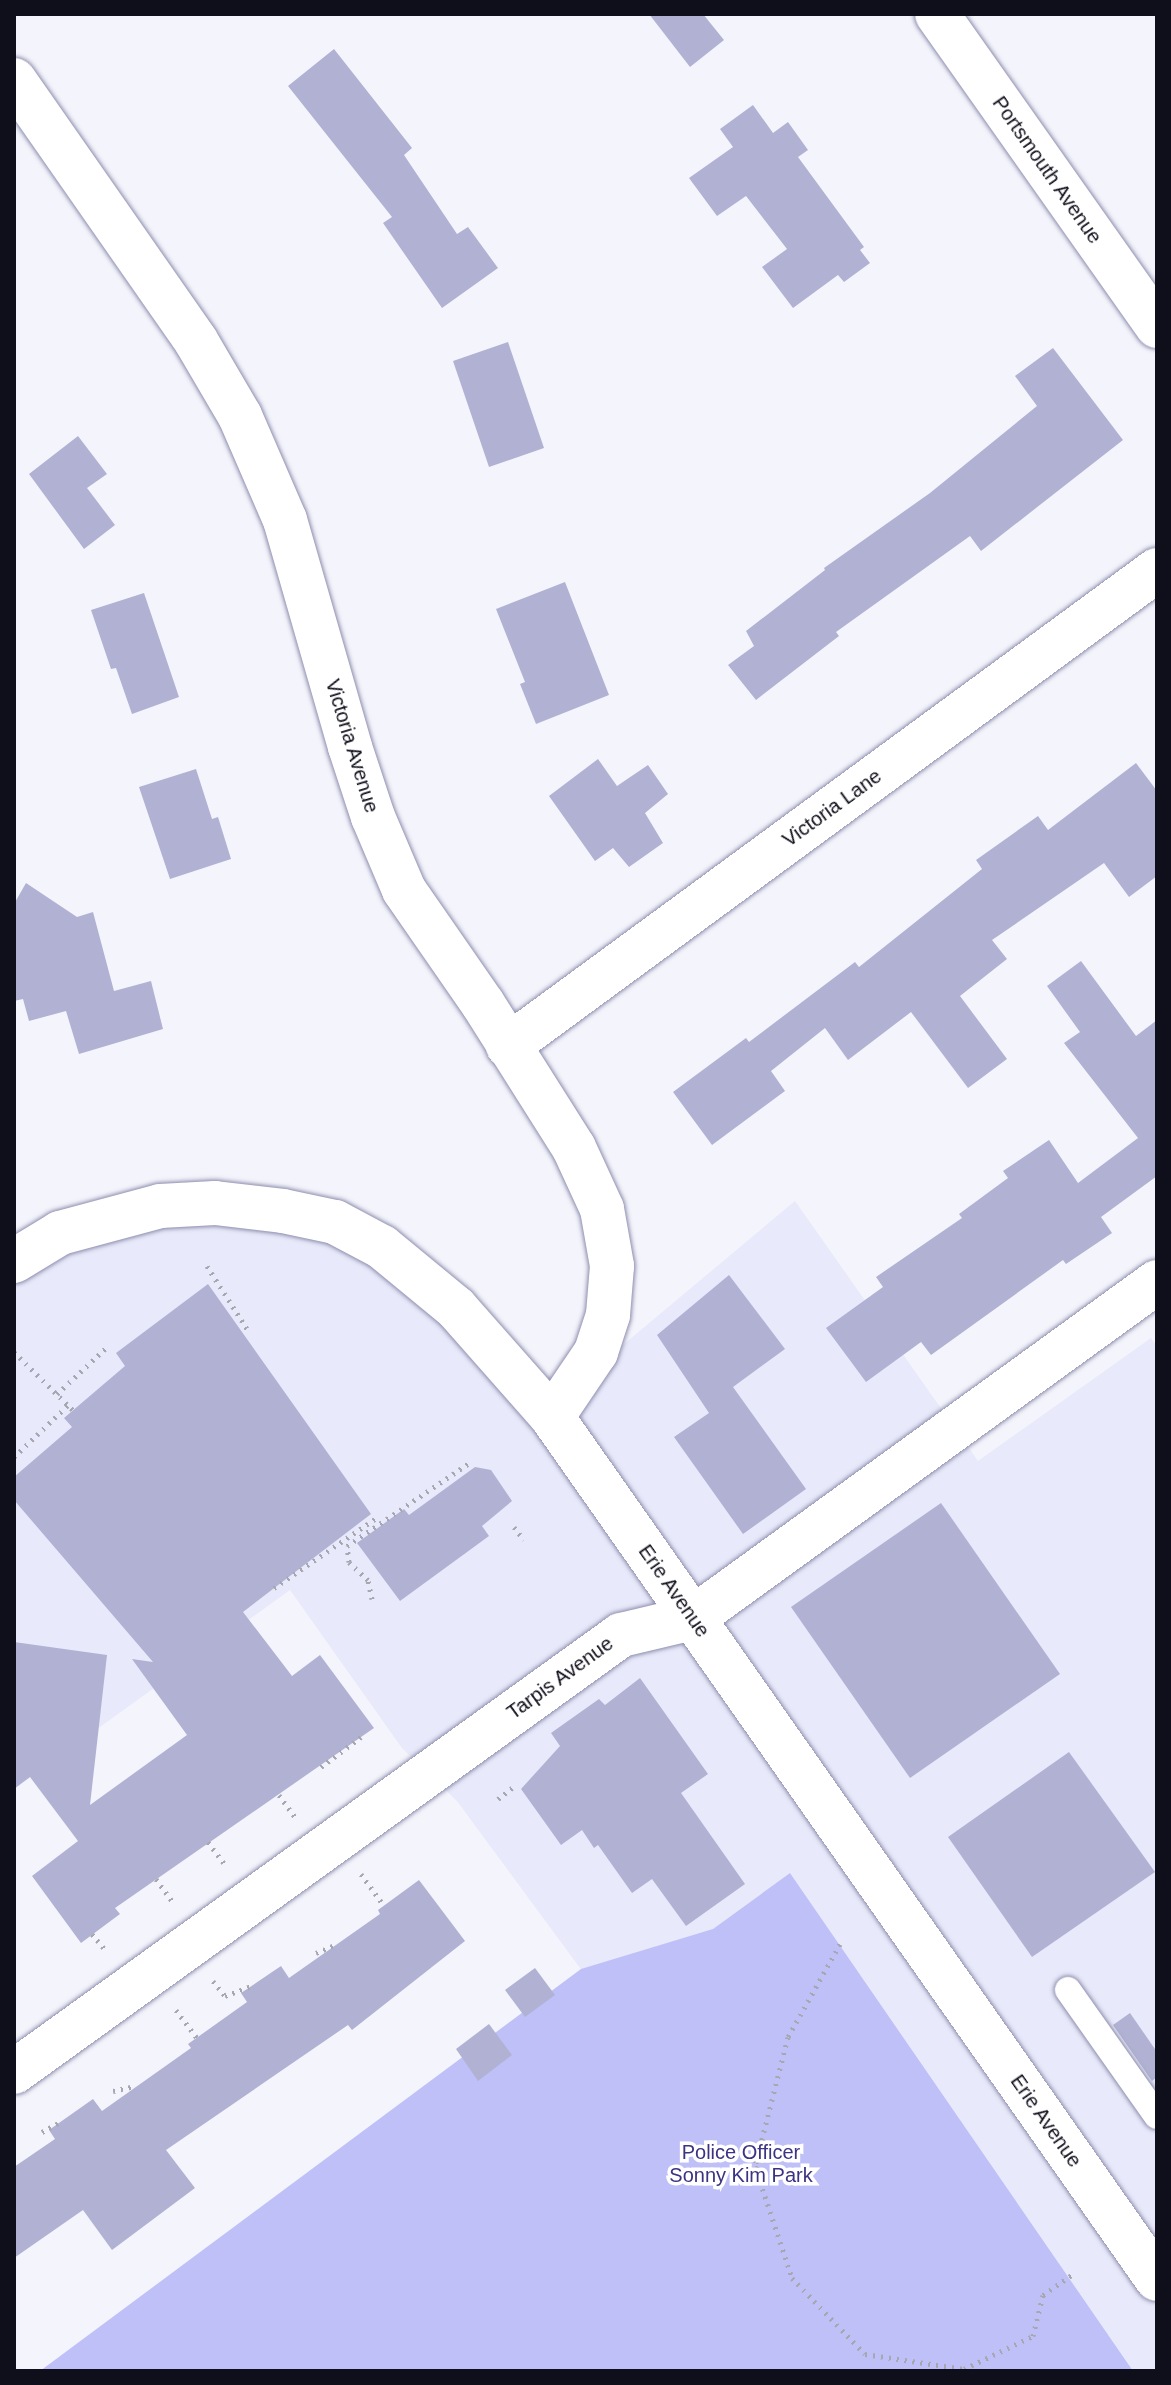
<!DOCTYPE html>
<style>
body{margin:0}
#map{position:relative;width:1171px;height:2385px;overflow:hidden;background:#f4f4fc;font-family:Helvetica,sans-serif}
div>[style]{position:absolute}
.built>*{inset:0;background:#e8e9fa}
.green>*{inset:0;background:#bfc0f7}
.building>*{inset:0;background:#b1b2d3}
.path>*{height:5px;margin-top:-2.5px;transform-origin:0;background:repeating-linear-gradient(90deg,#a7a7b1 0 2px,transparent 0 8px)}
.roads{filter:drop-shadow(0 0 2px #8d8eae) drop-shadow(0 0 2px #8d8eae)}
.service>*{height:26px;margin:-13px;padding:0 13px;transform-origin:13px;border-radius:13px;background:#fff}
.minor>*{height:44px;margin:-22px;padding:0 22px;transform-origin:22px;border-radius:22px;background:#fff}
.tertiary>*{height:44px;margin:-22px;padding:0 22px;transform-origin:22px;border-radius:22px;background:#fff}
span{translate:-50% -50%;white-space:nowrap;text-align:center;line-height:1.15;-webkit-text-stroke:7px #fff;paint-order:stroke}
.street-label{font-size:20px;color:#0f0f1b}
.park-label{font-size:20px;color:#3c3383}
.frame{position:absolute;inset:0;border:16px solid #0f0f1b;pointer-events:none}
</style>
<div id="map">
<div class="built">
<div style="clip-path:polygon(795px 1201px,978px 1461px,1151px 1338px,1157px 1347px,1157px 2371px,1133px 2371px,790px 1873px,608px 2006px,457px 1801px,402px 1748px,290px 1590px,14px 1789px,14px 1261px,109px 1219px,335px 1222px,552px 1417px,593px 1370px)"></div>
</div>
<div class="green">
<div style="clip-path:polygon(790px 1873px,1133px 2371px,40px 2371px,581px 1969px,713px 1929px)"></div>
</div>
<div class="building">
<div style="clip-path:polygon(649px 14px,703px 14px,724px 40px,690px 67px)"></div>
<div style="clip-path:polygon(334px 49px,412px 148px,404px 155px,457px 234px,468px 227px,498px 268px,442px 308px,383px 223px,392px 217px,288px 86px)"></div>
<div style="clip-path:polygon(753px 105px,773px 133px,788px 122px,808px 150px,798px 157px,864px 247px,860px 250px,870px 263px,844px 282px,838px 275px,793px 308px,762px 267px,787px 249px,746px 196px,717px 216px,689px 178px,733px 147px,720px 129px)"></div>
<div style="clip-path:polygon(508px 342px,544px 448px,489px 467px,453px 361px)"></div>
<div style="clip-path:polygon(1053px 348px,1123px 440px,981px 551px,970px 536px,836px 632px,839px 636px,756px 700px,728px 665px,754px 646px,746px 631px,825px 570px,824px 568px,930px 493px,1037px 406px,1015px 376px)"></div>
<div style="clip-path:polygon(78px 436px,107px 474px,87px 488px,115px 525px,84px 549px,29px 474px)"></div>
<div style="clip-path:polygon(565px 582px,609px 695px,536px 724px,520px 684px,525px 682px,496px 609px)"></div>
<div style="clip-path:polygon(144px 593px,179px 697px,132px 714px,116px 668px,111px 669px,91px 610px)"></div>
<div style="clip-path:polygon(598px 759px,617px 786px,648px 765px,668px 794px,645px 813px,663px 843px,629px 867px,613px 848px,595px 861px,549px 796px)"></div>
<div style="clip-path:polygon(1136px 763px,1157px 791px,1157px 876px,1129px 897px,1104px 863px,992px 940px,1007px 959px,960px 996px,1007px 1059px,968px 1088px,911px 1012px,848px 1060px,825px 1028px,771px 1071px,785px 1091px,712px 1145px,673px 1092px,746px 1038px,749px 1042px,855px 962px,859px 967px,982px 869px,976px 860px,1038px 816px,1048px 830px)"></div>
<div style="clip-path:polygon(196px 769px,212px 819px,218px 817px,231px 859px,170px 879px,139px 787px)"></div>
<div style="clip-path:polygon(26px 883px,77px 917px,93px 912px,114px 991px,151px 981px,163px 1029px,79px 1054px,66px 1011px,29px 1021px,23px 999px,14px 1001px,14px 904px)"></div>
<div style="clip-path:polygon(1081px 961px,1136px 1036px,1157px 1020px,1157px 1176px,1101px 1217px,1112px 1233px,1066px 1264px,1063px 1260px,931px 1355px,921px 1342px,866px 1382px,826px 1328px,883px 1287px,876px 1277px,962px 1218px,959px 1214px,1008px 1178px,1003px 1171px,1049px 1140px,1078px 1183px,1138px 1138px,1064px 1043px,1080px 1032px,1047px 986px)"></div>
<div style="clip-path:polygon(729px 1275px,785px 1349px,733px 1387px,806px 1489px,743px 1534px,674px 1437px,709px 1413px,657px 1335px)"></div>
<div style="clip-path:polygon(208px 1284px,371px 1514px,243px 1612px,292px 1676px,320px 1655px,374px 1728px,115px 1908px,120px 1914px,81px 1943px,32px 1876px,78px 1841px,30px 1777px,14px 1789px,14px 1642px,107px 1655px,90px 1805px,187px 1735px,132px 1659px,153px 1662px,14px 1500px,14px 1477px,72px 1427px,64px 1418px,125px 1366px,116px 1353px)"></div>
<div style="clip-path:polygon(475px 1467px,491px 1470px,512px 1501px,482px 1526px,489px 1536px,400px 1601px,357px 1543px,404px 1509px,409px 1515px)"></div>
<div style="clip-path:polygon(941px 1503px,1060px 1674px,910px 1778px,791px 1607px)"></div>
<div style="clip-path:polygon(640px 1678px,708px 1774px,681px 1793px,745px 1884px,686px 1926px,652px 1879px,632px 1893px,598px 1845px,594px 1848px,582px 1830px,561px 1845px,521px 1789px,560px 1746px,551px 1733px,599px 1699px,605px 1705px)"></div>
<div style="clip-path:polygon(1069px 1752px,1155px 1872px,1032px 1957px,948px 1837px)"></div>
<div style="clip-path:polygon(419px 1880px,465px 1941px,352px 2030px,348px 2025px,166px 2150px,195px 2188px,112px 2250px,83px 2210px,14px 2258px,14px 2167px,55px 2139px,49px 2130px,93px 2099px,102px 2111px,191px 2048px,188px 2044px,247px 2002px,241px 1993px,281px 1966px,289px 1978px,380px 1914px,378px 1910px)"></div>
<div style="clip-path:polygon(535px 1968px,555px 1995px,525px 2017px,505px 1990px)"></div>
<div style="clip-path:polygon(1130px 2013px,1157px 2052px,1157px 2077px,1152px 2081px,1113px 2025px)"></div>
<div style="clip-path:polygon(489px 2024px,512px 2055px,478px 2081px,456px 2049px)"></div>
</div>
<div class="path">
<div style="left:207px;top:1266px;width:78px;rotate:57.5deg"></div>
<div style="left:14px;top:1352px;width:83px;rotate:44.5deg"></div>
<div style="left:57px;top:1394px;width:71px;rotate:-43.3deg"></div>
<div style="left:14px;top:1457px;width:75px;rotate:-43.9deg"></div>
<div style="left:514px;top:1527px;width:16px;rotate:52deg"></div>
<div style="left:274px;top:1588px;width:127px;rotate:-34.4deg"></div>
<div style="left:372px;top:1599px;width:19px;rotate:-102deg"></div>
<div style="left:368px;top:1580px;width:26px;rotate:-137deg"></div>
<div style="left:349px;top:1562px;width:16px;rotate:-97deg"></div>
<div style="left:347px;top:1546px;width:151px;rotate:-34.2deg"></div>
<div style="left:321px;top:1767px;width:50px;rotate:-36.9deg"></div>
<div style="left:279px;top:1795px;width:27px;rotate:54deg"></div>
<div style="left:498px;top:1799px;width:23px;rotate:-38deg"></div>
<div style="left:208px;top:1842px;width:31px;rotate:53deg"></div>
<div style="left:361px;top:1874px;width:39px;rotate:54deg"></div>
<div style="left:156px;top:1879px;width:31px;rotate:54deg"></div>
<div style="left:92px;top:1934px;width:23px;rotate:50deg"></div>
<div style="left:840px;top:1944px;width:107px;rotate:119.2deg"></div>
<div style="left:788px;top:2037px;width:133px;rotate:104.3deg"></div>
<div style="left:755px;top:2166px;width:118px;rotate:71.7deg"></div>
<div style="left:792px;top:2278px;width:105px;rotate:46.2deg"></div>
<div style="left:865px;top:2354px;width:100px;rotate:8.6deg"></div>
<div style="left:964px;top:2369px;width:76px;rotate:-25.6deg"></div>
<div style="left:1033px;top:2336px;width:42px;rotate:-76.3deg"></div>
<div style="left:1043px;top:2295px;width:38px;rotate:-35deg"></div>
<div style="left:316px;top:1953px;width:21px;rotate:-23deg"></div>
<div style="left:213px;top:1981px;width:19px;rotate:51deg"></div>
<div style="left:225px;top:1996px;width:30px;rotate:-21deg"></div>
<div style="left:176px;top:2010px;width:35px;rotate:53deg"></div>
<div style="left:113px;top:2091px;width:23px;rotate:-13deg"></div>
<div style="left:42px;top:2132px;width:21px;rotate:-29deg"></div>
</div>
<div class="roads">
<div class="service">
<div style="left:1068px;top:1990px;width:154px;rotate:54.8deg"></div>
</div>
<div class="minor">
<div style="left:937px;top:14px;width:382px;rotate:54.8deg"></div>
<div style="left:14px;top:80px;width:318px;rotate:55.1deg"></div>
<div style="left:196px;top:341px;width:87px;rotate:59.6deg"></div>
<div style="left:240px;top:416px;width:113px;rotate:66.6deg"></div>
<div style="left:285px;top:520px;width:236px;rotate:74deg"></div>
<div style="left:350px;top:747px;width:74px;rotate:71.8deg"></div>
<div style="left:373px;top:817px;width:79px;rotate:67deg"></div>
<div style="left:404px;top:890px;width:139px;rotate:55.3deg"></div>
<div style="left:483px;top:1004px;width:170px;rotate:57.7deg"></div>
<div style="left:574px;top:1148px;width:67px;rotate:65.3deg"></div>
<div style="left:602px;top:1209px;width:58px;rotate:80deg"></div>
<div style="left:612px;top:1266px;width:49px;rotate:94.7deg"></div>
<div style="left:608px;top:1315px;width:39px;rotate:108deg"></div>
<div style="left:596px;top:1352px;width:78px;rotate:124.1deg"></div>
<div style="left:508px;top:1046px;width:805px;rotate:-36.26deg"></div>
<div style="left:14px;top:2072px;width:748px;rotate:-35.75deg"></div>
<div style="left:621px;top:1635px;width:74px;rotate:-13.3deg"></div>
<div style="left:693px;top:1618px;width:573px;rotate:-35.91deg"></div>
</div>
<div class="tertiary">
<div style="left:14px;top:1261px;width:54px;rotate:-31.3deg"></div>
<div style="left:60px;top:1233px;width:104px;rotate:-15.1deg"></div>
<div style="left:160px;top:1206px;width:55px;rotate:-3.1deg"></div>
<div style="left:215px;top:1203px;width:68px;rotate:6.7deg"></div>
<div style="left:283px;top:1211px;width:53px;rotate:11.9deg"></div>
<div style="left:335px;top:1222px;width:53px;rotate:28deg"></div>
<div style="left:382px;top:1247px;width:96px;rotate:39.5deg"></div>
<div style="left:456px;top:1308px;width:145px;rotate:48.6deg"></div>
<div style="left:552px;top:1417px;width:1053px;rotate:54.94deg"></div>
</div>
</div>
<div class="street-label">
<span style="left:1047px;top:170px;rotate:55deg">Portsmouth Avenue</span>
<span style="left:352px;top:746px;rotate:73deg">Victoria Avenue</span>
<span style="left:832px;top:808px;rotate:-36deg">Victoria Lane</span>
<span style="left:674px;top:1591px;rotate:55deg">Erie Avenue</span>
<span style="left:560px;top:1678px;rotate:-36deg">Tarpis Avenue</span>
<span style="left:1046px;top:2121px;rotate:55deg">Erie Avenue</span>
</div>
<div class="park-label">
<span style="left:741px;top:2164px">Police Officer<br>Sonny Kim Park</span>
</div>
<div class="frame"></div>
</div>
